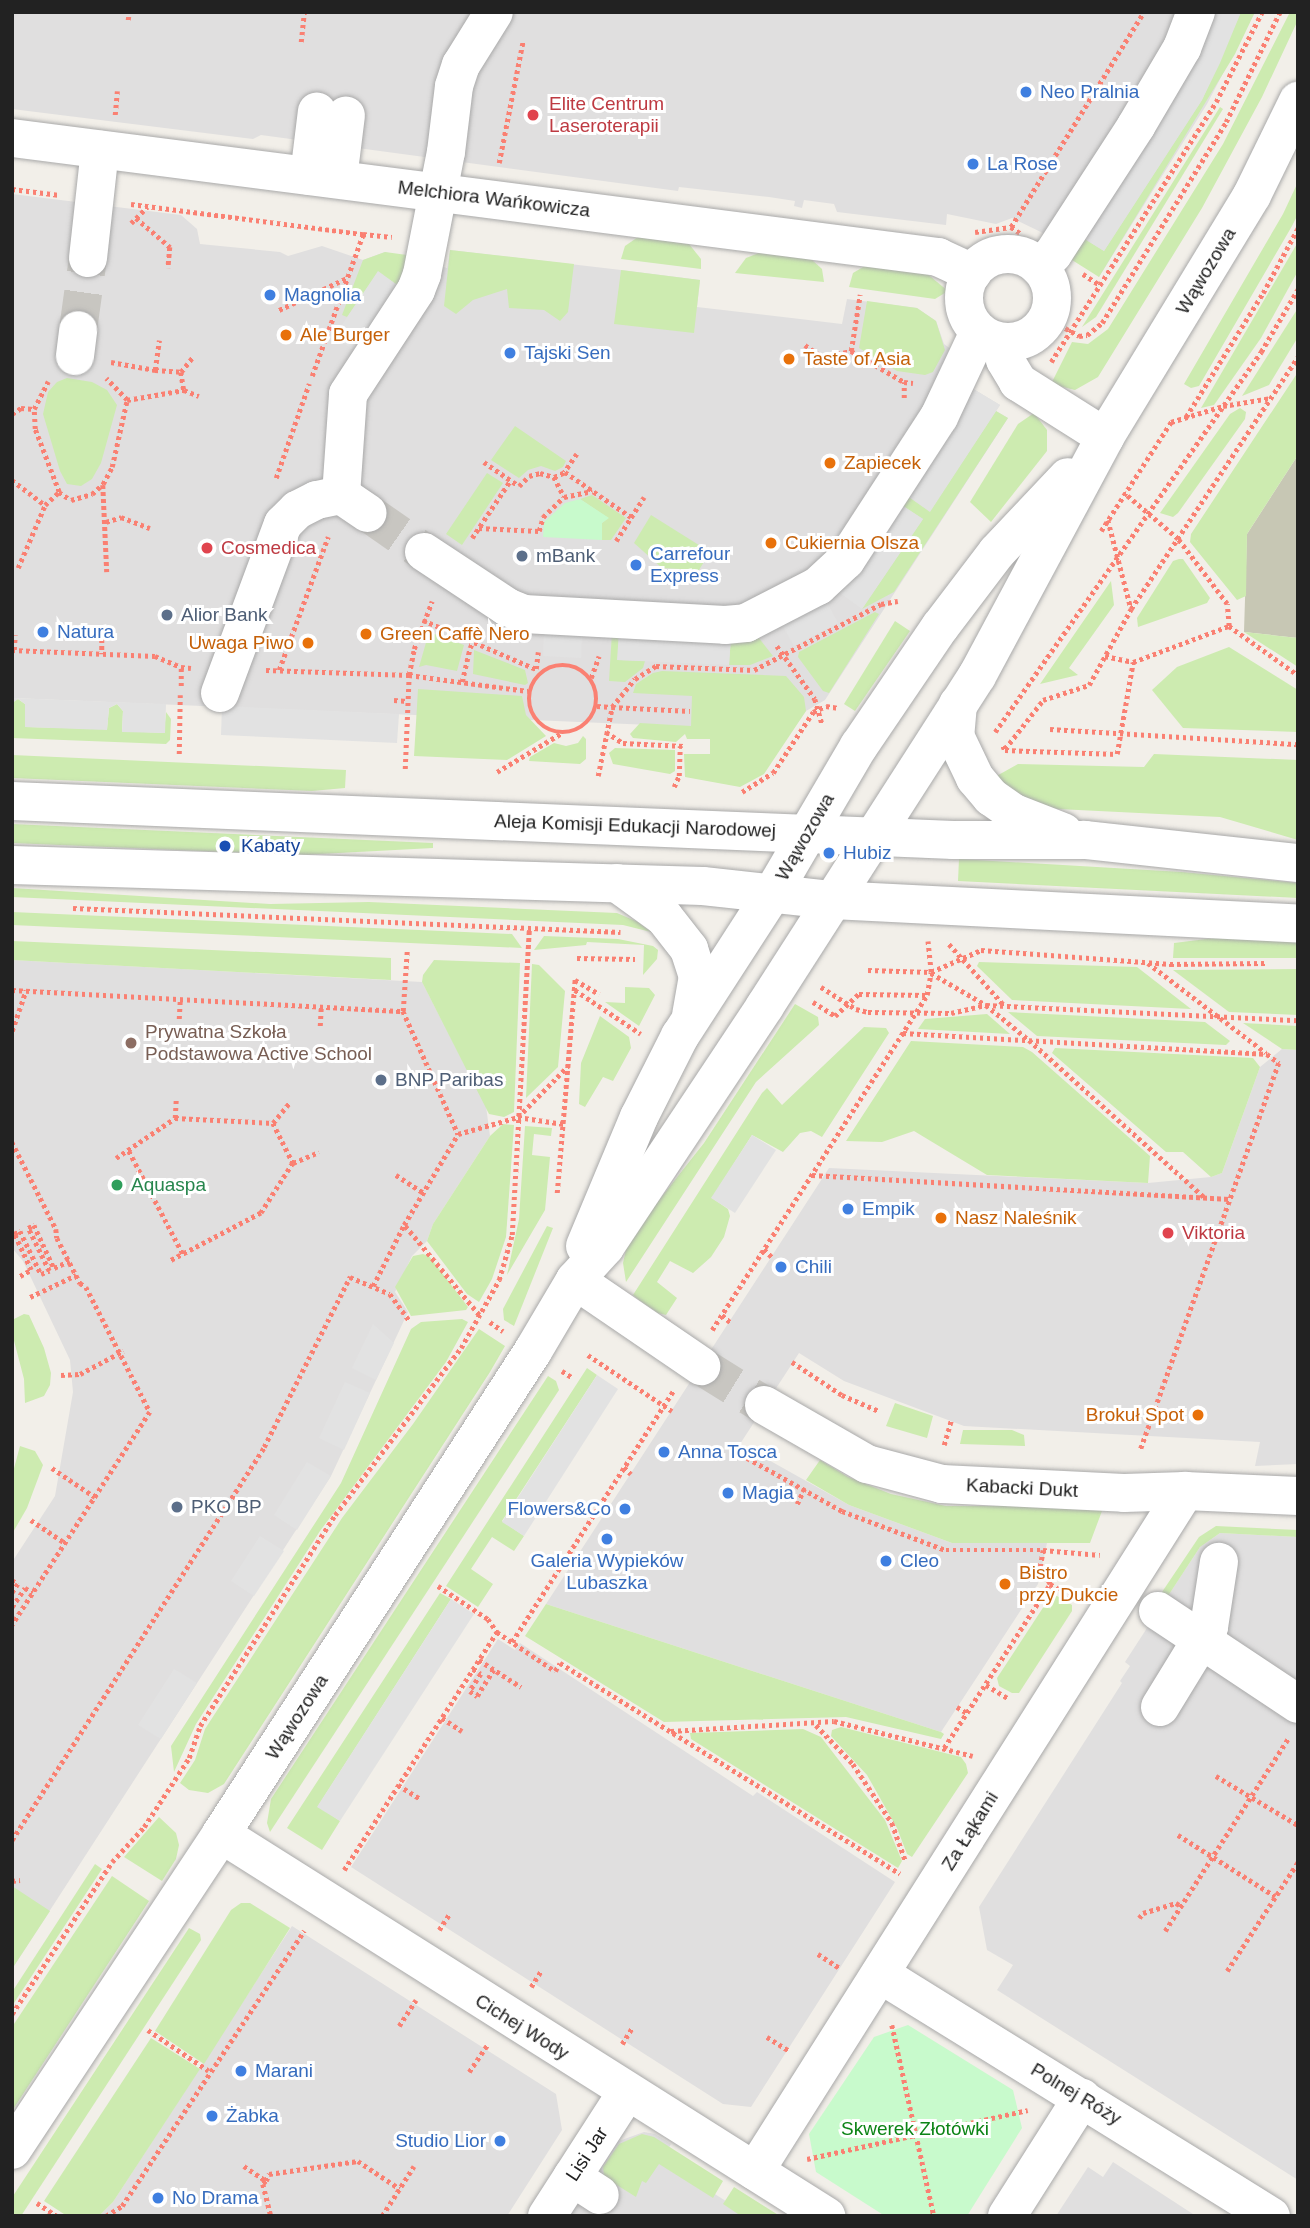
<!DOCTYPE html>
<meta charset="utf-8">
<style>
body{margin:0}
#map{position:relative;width:1310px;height:2228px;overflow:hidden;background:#f2efe9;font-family:Arial,sans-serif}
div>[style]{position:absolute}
.residential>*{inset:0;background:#e0dfdf}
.construction>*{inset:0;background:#c7c7b4}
.grass>*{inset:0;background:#cdebb0}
.park>*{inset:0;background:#c8facc}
.parking>*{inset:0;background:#e2e2e2}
.minor-tunnel>*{height:38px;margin-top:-19px;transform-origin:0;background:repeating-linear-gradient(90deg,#c8c6c1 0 38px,transparent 0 57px)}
.path>*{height:4.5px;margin-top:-2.25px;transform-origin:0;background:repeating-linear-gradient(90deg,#fa8072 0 3.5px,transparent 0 7px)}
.path>.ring{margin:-2.25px;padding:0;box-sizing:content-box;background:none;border:4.5px solid #fa8072;border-radius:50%}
.roads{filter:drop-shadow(0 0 2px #a9a9a9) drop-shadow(0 0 2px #a9a9a9)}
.minor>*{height:38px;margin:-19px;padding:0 19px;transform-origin:19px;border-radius:19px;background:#fff}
.minor>.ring{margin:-19px;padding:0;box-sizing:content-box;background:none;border:38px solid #fff;border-radius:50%}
.dots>*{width:19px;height:19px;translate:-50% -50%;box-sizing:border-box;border:4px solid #fff;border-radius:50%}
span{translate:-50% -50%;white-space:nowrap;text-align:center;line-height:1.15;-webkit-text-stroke:6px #fff;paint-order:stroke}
.shop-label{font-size:19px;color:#366cbe}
.left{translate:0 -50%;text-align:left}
.right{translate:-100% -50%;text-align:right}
.health-label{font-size:19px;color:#be3a42}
.street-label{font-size:19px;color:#222}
.food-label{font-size:19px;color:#c56008}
.service-label{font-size:19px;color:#4e5e75}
.transit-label{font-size:19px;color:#164399}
.education-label{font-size:19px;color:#785e54}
.leisure-label{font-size:19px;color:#27864d}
.park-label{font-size:19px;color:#0c8416}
.frame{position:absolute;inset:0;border:14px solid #222;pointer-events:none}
</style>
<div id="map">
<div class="residential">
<div style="clip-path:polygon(12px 12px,1255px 12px,1207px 104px,1099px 277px,1045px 234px,1012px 218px,996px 224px,947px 214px,946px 225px,837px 212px,834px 204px,804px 200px,802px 208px,794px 206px,795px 201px,769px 197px,679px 187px,678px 191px,261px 135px,253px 139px,12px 109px)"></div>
<div style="clip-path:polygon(12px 194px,181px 215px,197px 229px,200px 244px,280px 252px,288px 256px,322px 246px,363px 260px,385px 252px,447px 268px,450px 250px,621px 270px,700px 280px,697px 307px,842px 324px,847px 299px,917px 308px,936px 321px,944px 344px,978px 369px,970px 387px,1000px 405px,996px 411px,1008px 418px,825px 700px,806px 711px,792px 731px,12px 698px)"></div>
<div style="clip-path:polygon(12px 960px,422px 982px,486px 1106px,490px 1136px,433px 1224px,427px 1241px,412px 1256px,395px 1292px,408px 1312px,331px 1476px,12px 1969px,12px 1562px,55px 1496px,73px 1392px,70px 1360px,23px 1261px,12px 1248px)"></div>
<div style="clip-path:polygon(1282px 1049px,1298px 1050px,1298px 1464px,1255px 1466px,1260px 1442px,964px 1426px,844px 1381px,799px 1353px,740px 1444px,849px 1505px,952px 1543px,1047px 1543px,1038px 1584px,941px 1732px,546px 1604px,829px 1168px,1148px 1183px,1211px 1177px,1222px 1173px,1260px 1067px)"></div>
<div style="clip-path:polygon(1220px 1533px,1298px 1537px,1298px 2180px,997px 1990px,1013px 1965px,987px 1950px,979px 1907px,1122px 1683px,1120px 1681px,1130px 1666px,1125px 1662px,1158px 1611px,1200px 1547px)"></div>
<div style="clip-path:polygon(498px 1639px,515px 1650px,520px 1643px,753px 1796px,757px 1792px,895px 1882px,751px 2107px,723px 2104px,351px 1867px)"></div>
<div style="clip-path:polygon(292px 1926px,556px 2094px,562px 2130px,507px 2216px,99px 2216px,113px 2202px)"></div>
<div style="clip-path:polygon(644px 2132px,655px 2134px,671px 2144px,662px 2160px,749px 2216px,566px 2216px,616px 2142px)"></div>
<div style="clip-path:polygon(1113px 2162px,1196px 2216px,1056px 2216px,1088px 2167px,1103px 2177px)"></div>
</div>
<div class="construction">
<div style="clip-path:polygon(1298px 455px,1298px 638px,1244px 632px,1247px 534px)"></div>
</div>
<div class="grass">
<div style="clip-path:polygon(1241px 12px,1255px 12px,1235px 54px,1099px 277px,1072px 260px,1083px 238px,1104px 251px,1202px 100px)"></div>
<div style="clip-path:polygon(1290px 12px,1298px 12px,1298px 20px,1262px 97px,1202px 208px,1098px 377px,1075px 390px,1051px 384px,1072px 342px,1088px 344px,1108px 329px,1223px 144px)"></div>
<div style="clip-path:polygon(1220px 107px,1223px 109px,1096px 317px,1082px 327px)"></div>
<div style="clip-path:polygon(1298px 182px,1298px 214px,1292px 226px,1199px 386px,1191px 388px,1184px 384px,1283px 214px)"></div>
<div style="clip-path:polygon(638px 237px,689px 244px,701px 259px,701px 269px,621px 259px,625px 246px)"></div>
<div style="clip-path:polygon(1298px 242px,1298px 271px,1261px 338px,1214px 405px,1201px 408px)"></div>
<div style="clip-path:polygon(450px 250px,574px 264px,568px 312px,560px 321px,544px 310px,509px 308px,507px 289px,473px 300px,456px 314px,444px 306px)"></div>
<div style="clip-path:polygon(764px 251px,811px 259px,822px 269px,824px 282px,735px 273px,746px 258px)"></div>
<div style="clip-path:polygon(385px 252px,407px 255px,400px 287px,378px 272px,347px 317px,342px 315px,363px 260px)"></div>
<div style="clip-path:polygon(870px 263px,925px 272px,948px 291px,935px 299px,849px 287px,853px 273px)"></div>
<div style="clip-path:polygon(621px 270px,700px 280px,694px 333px,614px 324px)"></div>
<div style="clip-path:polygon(867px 301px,917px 308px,936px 321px,945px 350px,933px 372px,925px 375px,897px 371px,859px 348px)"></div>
<div style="clip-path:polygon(1298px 308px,1298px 337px,1269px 385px,1242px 396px)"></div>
<div style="clip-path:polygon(1298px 372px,1298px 455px,1247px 534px,1246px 596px,1237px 600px,1190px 542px,1191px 534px)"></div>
<div style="clip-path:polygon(67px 378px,92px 382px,107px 390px,117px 405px,101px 463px,92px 479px,81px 486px,67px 484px,60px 471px,43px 414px,48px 392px,57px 382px)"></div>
<div style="clip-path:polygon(1240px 408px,1246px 412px,1245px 419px,1178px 513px,1173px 517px,1160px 513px,1230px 414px)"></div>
<div style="clip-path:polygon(996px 411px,1008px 418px,894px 592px,862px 609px,923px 519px,900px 504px,906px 495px,930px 511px)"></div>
<div style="clip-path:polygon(1034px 413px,1047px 430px,1047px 451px,991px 522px,970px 502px,1018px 424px)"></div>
<div style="clip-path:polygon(515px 426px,566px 461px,563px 467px,555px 471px,541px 466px,528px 470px,519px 478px,491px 460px)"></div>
<div style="clip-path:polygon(487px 473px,503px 483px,462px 545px,446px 534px)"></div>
<div style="clip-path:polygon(592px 495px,626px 518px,611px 540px,602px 540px,602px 523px,608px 518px,580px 499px)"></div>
<div style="clip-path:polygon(651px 515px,710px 552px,699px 570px,662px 568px,634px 543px)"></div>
<div style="clip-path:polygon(1179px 559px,1183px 559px,1210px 598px,1207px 603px,1138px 627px,1137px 618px,1173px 561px)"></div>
<div style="clip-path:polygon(1111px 581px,1114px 605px,1069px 668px,1078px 675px,1040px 684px)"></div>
<div style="clip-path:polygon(875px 612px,879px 614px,829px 693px,823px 691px,798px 657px,799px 652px)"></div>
<div style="clip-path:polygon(895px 621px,910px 631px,855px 711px,844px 704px)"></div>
<div style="clip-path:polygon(429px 632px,464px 645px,457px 671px,426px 665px,419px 667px)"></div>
<div style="clip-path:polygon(612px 632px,619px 632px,618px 660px,645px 661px,643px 668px,625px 682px,609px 681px)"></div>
<div style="clip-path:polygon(1244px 632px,1298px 638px,1298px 667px)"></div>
<div style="clip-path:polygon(755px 633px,773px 656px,750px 665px,729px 665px,731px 637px)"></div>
<div style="clip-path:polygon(1229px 647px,1298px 690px,1298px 732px,1183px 728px,1152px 690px,1177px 667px)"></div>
<div style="clip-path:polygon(474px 650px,525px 670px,528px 683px,525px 685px,473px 674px)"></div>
<div style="clip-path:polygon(662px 671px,786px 676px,804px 697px,806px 711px,764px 774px,740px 787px,685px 777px,684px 754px,710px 754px,710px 739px,687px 739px,685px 734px,676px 742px,633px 738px,630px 734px,640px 723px,691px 726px,692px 696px,633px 693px,636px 684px,653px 673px)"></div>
<div style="clip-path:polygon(418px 689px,522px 696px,526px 715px,546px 736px,507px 760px,414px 756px)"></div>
<div style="clip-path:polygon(18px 699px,25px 704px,26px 727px,107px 729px,109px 708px,117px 704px,123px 711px,122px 731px,164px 733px,166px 712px,171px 719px,170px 740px,166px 744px,12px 738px,12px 703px)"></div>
<div style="clip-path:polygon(583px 736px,586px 739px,586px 759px,580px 764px,529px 761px,530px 757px,554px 743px,566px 746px,578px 743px)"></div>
<div style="clip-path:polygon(615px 748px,675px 750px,675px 771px,670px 774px,613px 764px,609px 753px)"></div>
<div style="clip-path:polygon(1154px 754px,1298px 760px,1298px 840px,1220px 817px,1058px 809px,1032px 804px,993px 778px,1018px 764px,1144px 767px)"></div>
<div style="clip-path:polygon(12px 755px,346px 770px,345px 788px,312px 791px,12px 778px)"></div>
<div style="clip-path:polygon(12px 824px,433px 843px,433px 848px,301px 855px,12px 843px)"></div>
<div style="clip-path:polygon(959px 859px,1182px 872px,1298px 883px,1298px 898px,958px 881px)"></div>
<div style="clip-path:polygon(12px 888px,270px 904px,369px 902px,617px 913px,638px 922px,651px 932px,623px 925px,12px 897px)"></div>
<div style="clip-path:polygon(12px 912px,512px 934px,522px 948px,12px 925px)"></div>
<div style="clip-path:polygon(1238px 935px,1298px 937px,1298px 958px,1173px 958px,1174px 943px)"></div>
<div style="clip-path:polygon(544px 936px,618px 939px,653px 946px,658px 950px,657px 959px,643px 975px,644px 945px,587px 942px,586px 945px,534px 950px)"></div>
<div style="clip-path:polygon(12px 941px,391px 958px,391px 980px,12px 960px)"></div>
<div style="clip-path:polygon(434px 960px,520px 963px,514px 1112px,504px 1117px,489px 1114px,422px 982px,423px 975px)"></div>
<div style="clip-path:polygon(979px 962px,1137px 967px,1191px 1009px,1012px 1000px,977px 966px)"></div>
<div style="clip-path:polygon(532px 964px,539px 965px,565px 991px,558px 1067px,526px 1098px)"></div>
<div style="clip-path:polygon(1298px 969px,1298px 1015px,1229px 1012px,1173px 970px)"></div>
<div style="clip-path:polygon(625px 987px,649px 988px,655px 995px,639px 1026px,605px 1002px,625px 1003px)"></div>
<div style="clip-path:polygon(795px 1004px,818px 1017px,819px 1025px,756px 1082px,626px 1282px,623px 1263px,627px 1245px,652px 1209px,704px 1143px)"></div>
<div style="clip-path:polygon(1008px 1012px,1205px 1022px,1230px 1041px,1226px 1045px,1037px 1036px)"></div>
<div style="clip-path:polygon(987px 1014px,1010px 1034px,918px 1029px,925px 1019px)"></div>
<div style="clip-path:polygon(600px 1016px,629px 1037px,631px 1048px,613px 1081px,603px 1077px,585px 1107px,579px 1104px,581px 1063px)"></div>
<div style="clip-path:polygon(1243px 1023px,1298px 1026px,1298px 1050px,1282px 1049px)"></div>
<div style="clip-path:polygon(864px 1027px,886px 1028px,889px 1033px,822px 1137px,811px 1131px,800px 1133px,783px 1152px,752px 1135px,712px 1198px,728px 1209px,730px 1216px,724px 1237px,711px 1257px,693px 1273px,670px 1261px,657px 1282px,677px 1298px,666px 1315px,658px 1313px,639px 1300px,633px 1295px,762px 1093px,767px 1088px,782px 1105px)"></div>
<div style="clip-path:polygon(911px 1041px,1023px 1047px,1032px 1052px,1150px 1156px,1148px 1183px,987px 1175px,914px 1131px,882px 1142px,846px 1141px)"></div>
<div style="clip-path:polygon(1055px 1048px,1253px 1058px,1260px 1067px,1222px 1173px,1211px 1177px,1183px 1152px,1166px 1152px,1052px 1053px)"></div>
<div style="clip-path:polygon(503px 1124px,514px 1125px,506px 1237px,492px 1279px,479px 1302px,467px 1294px,427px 1241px,433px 1224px,490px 1136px)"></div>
<div style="clip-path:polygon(525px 1126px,552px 1128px,551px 1136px,534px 1134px,532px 1155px,550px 1157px,545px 1210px,507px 1275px,519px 1219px)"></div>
<div style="clip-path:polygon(547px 1226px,553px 1228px,514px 1326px,504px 1320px,503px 1309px)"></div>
<div style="clip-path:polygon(423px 1254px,429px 1256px,468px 1307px,466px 1310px,411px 1316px,395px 1287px,413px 1256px)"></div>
<div style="clip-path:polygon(24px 1314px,29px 1315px,44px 1348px,51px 1373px,50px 1385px,44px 1396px,25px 1403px,24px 1379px,12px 1333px,12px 1320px)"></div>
<div style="clip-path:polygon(462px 1319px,468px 1322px,446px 1362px,320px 1531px,196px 1724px,174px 1772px,171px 1746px,341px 1483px,411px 1329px,421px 1322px)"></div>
<div style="clip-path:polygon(479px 1329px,505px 1346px,490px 1372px,224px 1784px,208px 1793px,189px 1790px,180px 1783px,195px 1760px,205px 1729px,342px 1518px,413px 1424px)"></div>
<div style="clip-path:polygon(587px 1368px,597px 1375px,502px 1521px,524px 1536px,514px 1551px,492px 1537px,471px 1569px,493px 1584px,478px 1607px,446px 1586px)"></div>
<div style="clip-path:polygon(548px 1376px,556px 1381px,559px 1390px,270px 1832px,267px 1823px,271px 1799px)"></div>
<div style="clip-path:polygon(895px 1403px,933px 1416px,927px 1438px,886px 1426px)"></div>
<div style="clip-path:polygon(963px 1430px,1012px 1430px,1024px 1435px,1025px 1446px,960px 1444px)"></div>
<div style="clip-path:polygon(20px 1446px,35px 1451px,43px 1465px,27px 1508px,12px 1534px,12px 1476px)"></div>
<div style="clip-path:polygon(820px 1460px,848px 1477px,891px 1494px,946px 1506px,1099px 1506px,1102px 1511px,1090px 1543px,952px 1543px,849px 1505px,806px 1480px)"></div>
<div style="clip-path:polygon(1216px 1526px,1298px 1530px,1298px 1537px,1220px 1533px,1200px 1547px,1166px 1599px,1160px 1595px,1199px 1537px)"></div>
<div style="clip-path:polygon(440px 1593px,451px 1599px,318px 1806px,340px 1821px,322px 1850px,287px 1828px)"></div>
<div style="clip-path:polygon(1057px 1596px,1072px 1605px,1072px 1611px,1019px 1693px,1012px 1693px,999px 1686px,997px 1678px,1050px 1597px)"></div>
<div style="clip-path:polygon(546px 1604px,941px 1732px,944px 1734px,941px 1739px,846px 1717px,664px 1722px,525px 1636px)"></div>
<div style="clip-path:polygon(841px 1727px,961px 1757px,966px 1764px,968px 1773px,912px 1857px,907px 1854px,897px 1828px,867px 1775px,831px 1736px,832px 1730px)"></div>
<div style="clip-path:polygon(803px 1729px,821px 1737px,885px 1820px,902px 1861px,898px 1868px,691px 1739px,690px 1733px)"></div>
<div style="clip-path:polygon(159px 1817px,176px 1833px,179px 1845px,176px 1859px,162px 1881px,124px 1857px)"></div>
<div style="clip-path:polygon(95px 1864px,102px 1869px,12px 2006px,12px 1992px)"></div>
<div style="clip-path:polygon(112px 1876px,149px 1901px,12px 2111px,12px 2027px)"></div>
<div style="clip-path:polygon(12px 1886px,50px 1911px,12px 1969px)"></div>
<div style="clip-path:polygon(241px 1903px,250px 1903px,290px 1928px,204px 2064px,155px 2031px,231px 1910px)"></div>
<div style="clip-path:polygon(189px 1928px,200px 1934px,201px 1940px,21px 2216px,12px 2216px,13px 2196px)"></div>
<div style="clip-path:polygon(151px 2038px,200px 2069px,113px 2202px,99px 2216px,67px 2216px,44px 2201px)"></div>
<div style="clip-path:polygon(642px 2134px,654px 2137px,723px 2181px,713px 2198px,659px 2164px,646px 2183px,642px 2181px,636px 2197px,604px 2177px,603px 2167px,619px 2144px)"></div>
<div style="clip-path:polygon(734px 2187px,780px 2216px,741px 2216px,723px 2204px)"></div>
</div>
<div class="park">
<div style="clip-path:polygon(580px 499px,609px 518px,602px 523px,602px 540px,543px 537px,544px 522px,565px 503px)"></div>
<div style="clip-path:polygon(908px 2025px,1013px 2090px,1022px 2128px,967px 2216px,885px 2216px,816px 2172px,809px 2134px,874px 2037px)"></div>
</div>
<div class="parking">
<div style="clip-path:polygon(1216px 12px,1241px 12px,1220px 63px,1202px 100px,1104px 251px,1083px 238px,1204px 41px)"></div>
<div style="clip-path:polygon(378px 271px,400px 287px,357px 352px,334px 337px)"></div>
<div style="clip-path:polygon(970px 387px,1000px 405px,930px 512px,906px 495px)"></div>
<div style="clip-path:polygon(900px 504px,923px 519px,862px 609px,836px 590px)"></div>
<div style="clip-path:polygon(824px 597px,838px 623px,794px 646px,780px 621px)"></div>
<div style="clip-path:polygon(544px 629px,582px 630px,581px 658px,543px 656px)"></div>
<div style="clip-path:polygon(619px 632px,731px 637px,729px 665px,617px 660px)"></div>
<div style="clip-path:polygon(12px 698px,166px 704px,165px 733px,122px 732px,123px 711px,117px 704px,109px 708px,107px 730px,25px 727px,25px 704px,18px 699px,12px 703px)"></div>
<div style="clip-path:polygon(222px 706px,399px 714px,397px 743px,221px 735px)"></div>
<div style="clip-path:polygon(752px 1135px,776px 1150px,735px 1213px,711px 1198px)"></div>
<div style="clip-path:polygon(373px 1324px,394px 1343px,376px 1380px,352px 1368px)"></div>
<div style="clip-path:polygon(597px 1375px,618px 1389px,524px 1536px,502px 1522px)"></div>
<div style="clip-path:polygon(345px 1382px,370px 1393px,344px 1450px,319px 1438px)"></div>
<div style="clip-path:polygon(307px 1462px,331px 1476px,297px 1530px,274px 1515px)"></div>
<div style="clip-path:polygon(260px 1536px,284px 1551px,254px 1596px,231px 1581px)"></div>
<div style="clip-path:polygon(451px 1599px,474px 1614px,340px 1821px,317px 1807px)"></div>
<div style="clip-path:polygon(174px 1669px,197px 1683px,161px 1739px,138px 1725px)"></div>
</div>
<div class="minor-tunnel">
<div style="left:78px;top:330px;width:73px;rotate:-82.1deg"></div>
<div style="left:368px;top:513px;width:68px;rotate:34.9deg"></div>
<div style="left:701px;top:1366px;width:74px;rotate:31.8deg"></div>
</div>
<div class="path">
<div style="left:128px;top:20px;width:8px;rotate:-83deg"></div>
<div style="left:301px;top:42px;width:30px;rotate:-84deg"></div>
<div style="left:115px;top:115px;width:24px;rotate:-85deg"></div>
<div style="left:499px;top:163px;width:124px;rotate:-78.9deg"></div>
<div style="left:12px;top:189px;width:48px;rotate:7.1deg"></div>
<div style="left:131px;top:204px;width:234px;rotate:7.4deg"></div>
<div style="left:136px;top:218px;width:45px;rotate:40.5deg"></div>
<div style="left:170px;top:247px;width:21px;rotate:95deg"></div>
<div style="left:131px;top:223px;width:23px;rotate:-45deg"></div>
<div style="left:1011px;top:227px;width:253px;rotate:-58.3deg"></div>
<div style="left:975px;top:232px;width:36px;rotate:-8deg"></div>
<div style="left:1011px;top:227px;width:11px;rotate:34deg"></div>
<div style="left:1083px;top:274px;width:20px;rotate:33deg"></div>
<div style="left:279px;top:310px;width:75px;rotate:-25.2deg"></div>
<div style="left:1047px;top:318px;width:37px;rotate:29deg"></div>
<div style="left:1079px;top:336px;width:8px;rotate:-7deg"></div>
<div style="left:1087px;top:335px;width:19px;rotate:-39deg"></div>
<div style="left:1102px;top:323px;width:236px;rotate:-58.3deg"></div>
<div style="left:1226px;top:122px;width:123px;rotate:-63.9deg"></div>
<div style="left:805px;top:345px;width:22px;rotate:34deg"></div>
<div style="left:823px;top:357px;width:29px;rotate:-12deg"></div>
<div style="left:851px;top:351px;width:61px;rotate:30.3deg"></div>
<div style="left:851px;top:351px;width:57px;rotate:-80.9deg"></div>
<div style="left:111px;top:362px;width:45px;rotate:10.3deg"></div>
<div style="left:155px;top:370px;width:30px;rotate:-82deg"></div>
<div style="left:1051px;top:362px;width:308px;rotate:-57.6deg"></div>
<div style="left:1216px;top:102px;width:101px;rotate:-62.9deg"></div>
<div style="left:155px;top:370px;width:26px;rotate:4deg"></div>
<div style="left:181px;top:372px;width:18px;rotate:81deg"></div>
<div style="left:181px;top:372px;width:18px;rotate:-52deg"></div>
<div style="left:312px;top:376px;width:151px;rotate:-70.2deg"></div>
<div style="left:363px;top:234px;width:29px;rotate:6deg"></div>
<div style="left:904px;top:398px;width:16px;rotate:-90deg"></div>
<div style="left:904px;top:382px;width:9px;rotate:6deg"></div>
<div style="left:127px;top:400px;width:58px;rotate:-10deg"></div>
<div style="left:184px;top:390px;width:16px;rotate:22deg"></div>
<div style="left:12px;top:414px;width:11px;rotate:-34deg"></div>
<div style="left:21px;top:408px;width:13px;rotate:4deg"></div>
<div style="left:1186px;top:417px;width:146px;rotate:-58.2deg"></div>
<div style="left:1263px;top:293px;width:74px;rotate:-61.7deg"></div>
<div style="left:577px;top:454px;width:22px;rotate:124deg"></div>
<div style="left:565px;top:472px;width:80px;rotate:34.3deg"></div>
<div style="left:484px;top:462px;width:42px;rotate:34.4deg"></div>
<div style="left:519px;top:486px;width:14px;rotate:-45deg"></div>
<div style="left:529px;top:476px;width:11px;rotate:-15deg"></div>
<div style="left:540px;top:473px;width:15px;rotate:16deg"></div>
<div style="left:554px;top:477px;width:12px;rotate:-24deg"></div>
<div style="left:554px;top:477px;width:22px;rotate:63deg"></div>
<div style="left:564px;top:497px;width:29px;rotate:-12deg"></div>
<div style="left:276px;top:478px;width:100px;rotate:-70.7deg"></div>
<div style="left:12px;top:480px;width:41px;rotate:37.1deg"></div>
<div style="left:103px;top:485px;width:87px;rotate:87.4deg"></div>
<div style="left:59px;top:492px;width:14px;rotate:34deg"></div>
<div style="left:71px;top:500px;width:22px;rotate:-16deg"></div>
<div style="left:92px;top:494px;width:15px;rotate:-42deg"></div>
<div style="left:103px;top:484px;width:19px;rotate:-62deg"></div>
<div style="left:112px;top:467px;width:69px;rotate:-77.4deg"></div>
<div style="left:127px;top:400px;width:30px;rotate:-134deg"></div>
<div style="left:1108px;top:520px;width:91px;rotate:75.4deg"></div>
<div style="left:106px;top:522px;width:16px;rotate:-18deg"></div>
<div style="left:121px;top:517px;width:31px;rotate:21deg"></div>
<div style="left:479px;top:528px;width:60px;rotate:2.9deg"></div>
<div style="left:539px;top:531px;width:15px;rotate:-74deg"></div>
<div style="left:543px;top:517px;width:29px;rotate:-44deg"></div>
<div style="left:1101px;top:531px;width:130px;rotate:-57.3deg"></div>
<div style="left:1171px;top:422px;width:54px;rotate:-17.1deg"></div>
<div style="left:1223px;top:406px;width:49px;rotate:-9.5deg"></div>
<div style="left:472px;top:538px;width:69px;rotate:-56.3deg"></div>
<div style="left:616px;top:541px;width:52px;rotate:-57.5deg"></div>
<div style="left:18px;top:568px;width:69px;rotate:-66.8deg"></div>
<div style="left:45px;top:505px;width:19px;rotate:-43deg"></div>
<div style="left:59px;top:492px;width:67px;rotate:-110.9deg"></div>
<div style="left:35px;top:429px;width:20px;rotate:-93deg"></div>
<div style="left:34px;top:409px;width:31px;rotate:-63deg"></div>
<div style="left:423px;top:620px;width:125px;rotate:23.5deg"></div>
<div style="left:1229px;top:626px;width:85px;rotate:35.4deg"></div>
<div style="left:102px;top:639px;width:15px;rotate:90deg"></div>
<div style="left:777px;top:646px;width:65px;rotate:54.4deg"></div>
<div style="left:815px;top:699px;width:25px;rotate:74deg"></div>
<div style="left:12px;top:650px;width:143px;rotate:2.4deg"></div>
<div style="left:155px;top:656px;width:28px;rotate:23deg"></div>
<div style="left:181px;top:667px;width:10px;rotate:6deg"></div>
<div style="left:14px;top:650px;width:15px;rotate:-86deg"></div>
<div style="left:1105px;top:656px;width:29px;rotate:12deg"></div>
<div style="left:1133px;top:662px;width:103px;rotate:-20.6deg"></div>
<div style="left:1229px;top:626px;width:22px;rotate:-95deg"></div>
<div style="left:1227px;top:604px;width:81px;rotate:-127deg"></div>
<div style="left:1178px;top:539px;width:71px;rotate:-139.6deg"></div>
<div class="ring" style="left:529px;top:665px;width:63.5px;height:63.5px"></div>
<div style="left:536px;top:669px;width:17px;rotate:-83deg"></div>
<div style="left:266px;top:670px;width:143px;rotate:2deg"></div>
<div style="left:409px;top:675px;width:120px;rotate:7.7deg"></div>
<div style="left:279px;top:670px;width:142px;rotate:-69.8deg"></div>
<div style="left:591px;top:678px;width:23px;rotate:-70deg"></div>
<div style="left:462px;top:682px;width:35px;rotate:-77deg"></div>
<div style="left:470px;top:648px;width:20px;rotate:-66deg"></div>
<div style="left:181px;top:686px;width:19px;rotate:-90deg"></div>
<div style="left:394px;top:700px;width:13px;rotate:4deg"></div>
<div style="left:597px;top:706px;width:15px;rotate:4deg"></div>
<div style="left:612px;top:707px;width:36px;rotate:-51deg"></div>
<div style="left:635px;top:679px;width:25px;rotate:-32deg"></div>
<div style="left:656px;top:666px;width:98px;rotate:2.3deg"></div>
<div style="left:754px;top:670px;width:143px;rotate:-27.5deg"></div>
<div style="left:881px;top:604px;width:17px;rotate:-10deg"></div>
<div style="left:1050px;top:729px;width:248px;rotate:3.5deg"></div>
<div style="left:606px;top:732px;width:20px;rotate:33deg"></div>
<div style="left:623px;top:743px;width:61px;rotate:2.8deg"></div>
<div style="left:995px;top:732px;width:464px;rotate:-55deg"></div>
<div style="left:1261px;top:352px;width:73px;rotate:-59.6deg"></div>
<div style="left:1003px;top:746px;width:4px;rotate:63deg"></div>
<div style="left:1005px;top:750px;width:112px;rotate:2deg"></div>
<div style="left:1117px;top:754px;width:93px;rotate:-80.1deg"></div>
<div style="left:1005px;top:749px;width:62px;rotate:-52.2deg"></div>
<div style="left:1043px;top:700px;width:48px;rotate:-18.1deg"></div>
<div style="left:1089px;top:685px;width:87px;rotate:-61.1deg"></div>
<div style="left:1131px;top:609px;width:302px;rotate:-56.5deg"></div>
<div style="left:179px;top:754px;width:59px;rotate:-89deg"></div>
<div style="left:405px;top:769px;width:94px;rotate:-87.6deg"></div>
<div style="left:409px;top:675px;width:26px;rotate:-79deg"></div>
<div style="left:414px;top:649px;width:51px;rotate:-69.4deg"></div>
<div style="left:497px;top:772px;width:74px;rotate:-31.1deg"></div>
<div style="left:598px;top:776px;width:70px;rotate:-78.5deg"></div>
<div style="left:612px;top:707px;width:78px;rotate:2.9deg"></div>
<div style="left:674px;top:787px;width:12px;rotate:-66deg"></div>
<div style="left:679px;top:776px;width:30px;rotate:-88deg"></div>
<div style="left:742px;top:792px;width:36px;rotate:-32deg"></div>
<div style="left:773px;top:773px;width:73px;rotate:-56.7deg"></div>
<div style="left:813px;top:712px;width:14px;rotate:-25deg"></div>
<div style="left:826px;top:706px;width:13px;rotate:9deg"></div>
<div style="left:73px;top:908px;width:548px;rotate:2.51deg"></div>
<div style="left:949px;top:944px;width:82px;rotate:48deg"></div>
<div style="left:577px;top:958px;width:58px;rotate:1deg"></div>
<div style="left:1148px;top:963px;width:148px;rotate:37.3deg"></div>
<div style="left:868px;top:970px;width:63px;rotate:1.8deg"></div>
<div style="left:931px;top:972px;width:55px;rotate:-23.7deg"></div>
<div style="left:981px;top:950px;width:190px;rotate:4.2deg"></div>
<div style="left:1170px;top:964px;width:95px;rotate:-0.6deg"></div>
<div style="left:931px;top:973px;width:64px;rotate:30.2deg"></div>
<div style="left:986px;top:1005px;width:55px;rotate:39.1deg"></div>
<div style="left:1029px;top:1040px;width:237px;rotate:41.9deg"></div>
<div style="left:821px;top:987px;width:41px;rotate:32.2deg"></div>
<div style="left:856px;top:1009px;width:12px;rotate:14deg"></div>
<div style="left:868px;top:1012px;width:83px;rotate:0.7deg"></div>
<div style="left:951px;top:1013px;width:36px;rotate:-13deg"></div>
<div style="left:986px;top:1005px;width:312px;rotate:2.8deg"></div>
<div style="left:12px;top:990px;width:392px;rotate:3.1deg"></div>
<div style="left:403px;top:1011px;width:135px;rotate:65.9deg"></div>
<div style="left:575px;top:990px;width:79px;rotate:33.7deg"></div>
<div style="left:813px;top:1002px;width:26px;rotate:32deg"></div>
<div style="left:835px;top:1016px;width:33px;rotate:-43deg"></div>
<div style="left:859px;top:994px;width:68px;rotate:0.8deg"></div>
<div style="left:927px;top:995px;width:23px;rotate:-80deg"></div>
<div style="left:931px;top:972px;width:31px;rotate:-96deg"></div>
<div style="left:403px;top:1011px;width:61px;rotate:-86.2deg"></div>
<div style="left:179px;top:1019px;width:20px;rotate:-87deg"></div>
<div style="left:320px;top:1026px;width:19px;rotate:-87deg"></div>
<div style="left:12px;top:1031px;width:43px;rotate:-71.1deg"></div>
<div style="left:903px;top:1033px;width:365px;rotate:3.3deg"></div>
<div style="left:1267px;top:1054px;width:15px;rotate:37deg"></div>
<div style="left:1279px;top:1063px;width:410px;rotate:109.7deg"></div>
<div style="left:518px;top:1117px;width:46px;rotate:8.8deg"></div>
<div style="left:175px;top:1118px;width:19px;rotate:-87deg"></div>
<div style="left:273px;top:1123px;width:26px;rotate:-51deg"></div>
<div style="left:12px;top:1142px;width:97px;rotate:63.2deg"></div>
<div style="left:56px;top:1229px;width:9px;rotate:84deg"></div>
<div style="left:57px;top:1238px;width:51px;rotate:62.9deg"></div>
<div style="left:80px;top:1283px;width:7px;rotate:34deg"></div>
<div style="left:86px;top:1287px;width:140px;rotate:62.9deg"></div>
<div style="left:150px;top:1412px;width:254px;rotate:122.9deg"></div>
<div style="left:129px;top:1151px;width:116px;rotate:62.3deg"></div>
<div style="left:116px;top:1158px;width:71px;rotate:-34.1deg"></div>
<div style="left:175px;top:1118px;width:98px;rotate:2.9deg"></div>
<div style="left:273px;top:1123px;width:45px;rotate:63.4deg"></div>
<div style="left:293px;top:1163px;width:59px;rotate:122.6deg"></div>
<div style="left:261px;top:1213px;width:103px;rotate:152.2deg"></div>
<div style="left:293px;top:1163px;width:28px;rotate:-23deg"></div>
<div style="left:396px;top:1175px;width:33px;rotate:33deg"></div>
<div style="left:812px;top:1175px;width:418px;rotate:3.3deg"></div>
<div style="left:557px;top:1193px;width:214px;rotate:-85.2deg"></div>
<div style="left:575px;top:980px;width:28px;rotate:30deg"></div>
<div style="left:764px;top:1249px;width:11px;rotate:45deg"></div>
<div style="left:20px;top:1276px;width:13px;rotate:-29deg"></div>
<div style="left:31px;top:1270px;width:40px;rotate:-115deg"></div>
<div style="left:14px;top:1234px;width:7px;rotate:-27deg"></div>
<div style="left:20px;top:1231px;width:48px;rotate:64deg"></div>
<div style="left:41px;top:1274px;width:9px;rotate:-21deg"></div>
<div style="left:49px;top:1271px;width:48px;rotate:-116deg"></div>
<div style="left:28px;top:1228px;width:7px;rotate:-27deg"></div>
<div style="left:34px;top:1225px;width:47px;rotate:65.1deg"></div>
<div style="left:54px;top:1268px;width:17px;rotate:-25deg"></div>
<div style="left:373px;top:1286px;width:68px;rotate:-63.1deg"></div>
<div style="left:30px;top:1297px;width:51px;rotate:-25.6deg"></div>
<div style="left:479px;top:1315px;width:117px;rotate:-129.8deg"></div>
<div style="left:404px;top:1225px;width:106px;rotate:-59.3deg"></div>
<div style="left:458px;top:1134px;width:62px;rotate:-15.8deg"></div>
<div style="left:518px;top:1117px;width:71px;rotate:-45.6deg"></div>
<div style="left:722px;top:1315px;width:11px;rotate:41deg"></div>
<div style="left:490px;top:1322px;width:16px;rotate:35deg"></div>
<div style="left:712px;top:1330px;width:398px;rotate:-57.3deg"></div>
<div style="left:588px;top:1355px;width:101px;rotate:33.7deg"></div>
<div style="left:792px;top:1362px;width:60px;rotate:33.4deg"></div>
<div style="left:842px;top:1395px;width:40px;rotate:23.4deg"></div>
<div style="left:562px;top:1371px;width:13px;rotate:32deg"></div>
<div style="left:61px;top:1375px;width:19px;rotate:-3deg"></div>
<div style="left:80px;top:1374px;width:49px;rotate:-28.1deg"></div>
<div style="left:944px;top:1445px;width:25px;rotate:-74deg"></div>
<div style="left:735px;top:1451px;width:123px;rotate:29.3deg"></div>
<div style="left:842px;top:1511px;width:111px;rotate:20.6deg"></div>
<div style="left:946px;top:1550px;width:97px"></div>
<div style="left:1043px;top:1550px;width:57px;rotate:5deg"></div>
<div style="left:624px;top:1467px;width:10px;rotate:45deg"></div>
<div style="left:52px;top:1468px;width:52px;rotate:34deg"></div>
<div style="left:797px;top:1504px;width:17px;rotate:-65deg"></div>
<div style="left:31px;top:1520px;width:41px;rotate:34.1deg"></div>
<div style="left:12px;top:1580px;width:7px;rotate:34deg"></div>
<div style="left:18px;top:1584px;width:11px;rotate:124deg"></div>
<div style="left:1050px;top:1584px;width:28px;rotate:30deg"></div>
<div style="left:438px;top:1586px;width:60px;rotate:33.4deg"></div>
<div style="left:488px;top:1619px;width:16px;rotate:55deg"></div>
<div style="left:497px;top:1632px;width:70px;rotate:33.9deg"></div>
<div style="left:555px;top:1671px;width:9px;rotate:-58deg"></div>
<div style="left:560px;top:1663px;width:400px;rotate:31.8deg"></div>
<div style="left:12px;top:1607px;width:23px;rotate:-56deg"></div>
<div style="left:25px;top:1588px;width:9px;rotate:32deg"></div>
<div style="left:512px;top:1642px;width:298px;rotate:-57.3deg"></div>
<div style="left:479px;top:1660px;width:50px;rotate:32.7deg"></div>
<div style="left:473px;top:1669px;width:9px;rotate:32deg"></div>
<div style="left:481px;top:1674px;width:20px;rotate:123deg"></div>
<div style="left:470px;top:1691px;width:9px;rotate:36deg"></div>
<div style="left:477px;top:1696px;width:31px;rotate:-58deg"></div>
<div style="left:986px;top:1685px;width:27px;rotate:31deg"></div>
<div style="left:957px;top:1707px;width:12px;rotate:31deg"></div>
<div style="left:442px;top:1718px;width:24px;rotate:33deg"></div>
<div style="left:816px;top:1725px;width:54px;rotate:46.5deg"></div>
<div style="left:853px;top:1764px;width:71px;rotate:56.5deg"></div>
<div style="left:892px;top:1823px;width:41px;rotate:70.3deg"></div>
<div style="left:671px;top:1731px;width:163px;rotate:-3.5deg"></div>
<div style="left:834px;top:1721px;width:143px;rotate:14.1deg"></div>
<div style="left:944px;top:1748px;width:195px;rotate:-57.1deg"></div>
<div style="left:1050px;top:1584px;width:20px;rotate:-120deg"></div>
<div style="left:1040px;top:1567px;width:17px;rotate:-80deg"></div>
<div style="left:1216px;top:1776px;width:96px;rotate:30.9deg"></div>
<div style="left:398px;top:1785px;width:26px;rotate:32deg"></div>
<div style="left:1178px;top:1835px;width:115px;rotate:32.2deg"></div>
<div style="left:12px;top:1840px;width:467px;rotate:-57.3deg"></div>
<div style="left:264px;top:1447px;width:191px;rotate:-63.2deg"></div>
<div style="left:350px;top:1277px;width:43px;rotate:23deg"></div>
<div style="left:390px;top:1294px;width:32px;rotate:54deg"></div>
<div style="left:344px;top:1870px;width:283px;rotate:-57.3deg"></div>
<div style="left:12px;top:1881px;width:8px;rotate:-7deg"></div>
<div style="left:1139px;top:1918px;width:6px;rotate:-51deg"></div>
<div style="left:1143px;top:1913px;width:34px;rotate:-17deg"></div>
<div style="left:1176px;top:1903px;width:6px;rotate:31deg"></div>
<div style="left:439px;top:1930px;width:20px;rotate:-57deg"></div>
<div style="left:1165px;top:1931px;width:230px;rotate:-57.4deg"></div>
<div style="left:818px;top:1954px;width:27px;rotate:33deg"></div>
<div style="left:1227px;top:1971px;width:130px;rotate:-56.9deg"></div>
<div style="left:531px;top:1987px;width:19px;rotate:-58deg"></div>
<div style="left:12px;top:2014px;width:182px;rotate:-56.7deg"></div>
<div style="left:112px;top:1862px;width:47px;rotate:-47.6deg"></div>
<div style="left:144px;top:1827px;width:82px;rotate:-56.9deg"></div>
<div style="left:189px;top:1758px;width:34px;rotate:-71deg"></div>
<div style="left:200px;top:1726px;width:250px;rotate:-57.4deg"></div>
<div style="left:335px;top:1515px;width:209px;rotate:-53deg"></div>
<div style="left:461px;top:1348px;width:78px;rotate:-60.8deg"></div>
<div style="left:499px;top:1280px;width:47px;rotate:-73.9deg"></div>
<div style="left:512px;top:1235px;width:305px;rotate:-86.8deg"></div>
<div style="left:892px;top:2025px;width:196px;rotate:77.6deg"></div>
<div style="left:399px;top:2026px;width:31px;rotate:-57deg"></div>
<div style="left:148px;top:2030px;width:73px;rotate:33.9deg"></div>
<div style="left:767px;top:2037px;width:25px;rotate:32deg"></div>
<div style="left:622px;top:2044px;width:19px;rotate:-58deg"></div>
<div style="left:469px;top:2072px;width:32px;rotate:-56deg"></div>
<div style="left:807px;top:2159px;width:226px;rotate:-12.5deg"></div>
<div style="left:244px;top:2166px;width:27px;rotate:34deg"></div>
<div style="left:266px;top:2181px;width:4px;rotate:135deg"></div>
<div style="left:263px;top:2184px;width:33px;rotate:76deg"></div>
<div style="left:266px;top:2181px;width:8px;rotate:-67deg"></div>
<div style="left:269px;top:2174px;width:90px;rotate:-8.3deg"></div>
<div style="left:358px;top:2161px;width:50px;rotate:33.7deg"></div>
<div style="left:37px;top:2203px;width:24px;rotate:33deg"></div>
<div style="left:106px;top:2216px;width:19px;rotate:-32deg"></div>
<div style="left:122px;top:2206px;width:330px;rotate:-56.5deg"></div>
<div style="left:382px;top:2216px;width:59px;rotate:-57.4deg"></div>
</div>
<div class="roads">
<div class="minor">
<div style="left:12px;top:138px;width:934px;rotate:7.32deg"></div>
<div style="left:938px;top:257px;width:38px;rotate:25deg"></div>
<div style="left:309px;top:176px;width:65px;rotate:-83deg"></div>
<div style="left:338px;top:179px;width:64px;rotate:-82.9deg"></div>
<div class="ring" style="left:964px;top:254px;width:50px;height:50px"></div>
<div style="left:88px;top:258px;width:109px;rotate:-83.7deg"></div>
<div style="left:1039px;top:267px;width:19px;rotate:-43deg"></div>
<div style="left:1053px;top:254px;width:153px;rotate:-57deg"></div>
<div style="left:1136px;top:126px;width:91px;rotate:-59.5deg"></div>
<div style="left:1182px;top:48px;width:39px;rotate:-69deg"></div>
<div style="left:1007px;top:342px;width:18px;rotate:96deg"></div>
<div style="left:1005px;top:360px;width:26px;rotate:59deg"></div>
<div style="left:1018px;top:382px;width:103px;rotate:32.3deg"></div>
<div style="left:75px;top:356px;width:26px;rotate:-83deg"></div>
<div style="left:341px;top:495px;width:101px;rotate:-86deg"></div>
<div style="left:348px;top:394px;width:124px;rotate:-56.8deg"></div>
<div style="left:416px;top:290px;width:17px;rotate:-69deg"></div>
<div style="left:422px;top:274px;width:124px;rotate:-78.9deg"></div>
<div style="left:446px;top:152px;width:66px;rotate:-83.1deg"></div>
<div style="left:454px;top:86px;width:22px;rotate:-72deg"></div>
<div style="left:461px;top:65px;width:62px;rotate:-58.1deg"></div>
<div style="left:424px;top:552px;width:100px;rotate:33.5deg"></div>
<div style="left:507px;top:607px;width:18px;rotate:22deg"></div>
<div style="left:524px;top:614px;width:201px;rotate:3.1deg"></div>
<div style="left:725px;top:625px;width:21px;rotate:-5deg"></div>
<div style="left:746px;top:623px;width:81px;rotate:-27.2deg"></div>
<div style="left:818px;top:586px;width:38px;rotate:-43deg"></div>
<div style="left:846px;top:560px;width:171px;rotate:-57deg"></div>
<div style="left:939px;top:417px;width:94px;rotate:-64.8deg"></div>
<div style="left:220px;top:693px;width:180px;rotate:-69.6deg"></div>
<div style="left:283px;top:524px;width:20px;rotate:-45deg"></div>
<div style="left:297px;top:510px;width:22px;rotate:-27deg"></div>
<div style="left:317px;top:500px;width:25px;rotate:-12deg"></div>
<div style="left:341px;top:495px;width:32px;rotate:34deg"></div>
<div style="left:958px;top:704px;width:32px;rotate:95deg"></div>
<div style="left:955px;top:736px;width:47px;rotate:64.5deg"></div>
<div style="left:975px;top:778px;width:25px;rotate:50deg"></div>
<div style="left:991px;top:797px;width:28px;rotate:35deg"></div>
<div style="left:1014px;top:813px;width:53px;rotate:21.2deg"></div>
<div style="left:12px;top:801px;width:942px;rotate:2.37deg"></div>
<div style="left:953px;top:840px;width:132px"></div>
<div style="left:1085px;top:840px;width:214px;rotate:6.2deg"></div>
<div style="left:12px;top:865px;width:691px;rotate:1.74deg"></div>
<div style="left:703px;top:886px;width:130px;rotate:6.2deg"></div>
<div style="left:832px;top:900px;width:467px;rotate:2.9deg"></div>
<div style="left:617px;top:883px;width:58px;rotate:35.9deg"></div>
<div style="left:664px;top:917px;width:41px;rotate:52deg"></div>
<div style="left:689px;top:949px;width:28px;rotate:72deg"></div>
<div style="left:698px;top:976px;width:39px;rotate:100deg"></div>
<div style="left:585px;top:1246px;width:140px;rotate:-67.3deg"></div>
<div style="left:639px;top:1117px;width:91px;rotate:-63.2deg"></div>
<div style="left:680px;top:1036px;width:169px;rotate:-57.1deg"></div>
<div style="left:772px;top:894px;width:172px;rotate:-59.6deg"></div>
<div style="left:859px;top:746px;width:144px;rotate:-55.8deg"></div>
<div style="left:940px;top:627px;width:94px;rotate:-52.8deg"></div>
<div style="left:997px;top:552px;width:103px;rotate:-46.6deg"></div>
<div style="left:575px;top:1280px;width:153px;rotate:34.3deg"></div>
<div style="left:764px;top:1405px;width:119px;rotate:29.8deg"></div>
<div style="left:867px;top:1464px;width:78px;rotate:14.9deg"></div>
<div style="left:942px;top:1484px;width:182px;rotate:2.8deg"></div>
<div style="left:1124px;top:1493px;width:61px;rotate:-1.9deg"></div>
<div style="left:1185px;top:1491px;width:113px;rotate:2.5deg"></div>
<div style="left:1158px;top:1611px;width:168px;rotate:33.6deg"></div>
<div style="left:1160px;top:1707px;width:94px;rotate:-58.5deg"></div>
<div style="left:1209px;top:1627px;width:66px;rotate:-81.3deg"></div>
<div style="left:221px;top:1834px;width:716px;rotate:32.27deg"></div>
<div style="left:880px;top:1974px;width:460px;rotate:31.8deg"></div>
<div style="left:12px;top:2150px;width:379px;rotate:-56.5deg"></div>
<div style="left:221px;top:1834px;width:575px;rotate:-57.14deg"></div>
<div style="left:533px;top:1351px;width:82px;rotate:-59.4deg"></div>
<div style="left:575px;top:1280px;width:45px;rotate:-47.7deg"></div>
<div style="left:605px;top:1247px;width:289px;rotate:-56.4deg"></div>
<div style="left:765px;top:1006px;width:392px;rotate:-57.3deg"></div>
<div style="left:977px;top:676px;width:271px;rotate:-61.8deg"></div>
<div style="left:1105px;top:437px;width:283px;rotate:-58.7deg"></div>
<div style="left:1252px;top:195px;width:105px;rotate:-63.9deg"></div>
<div style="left:755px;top:2171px;width:805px;rotate:-57.69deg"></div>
<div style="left:572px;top:2177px;width:33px;rotate:33deg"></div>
<div style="left:547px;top:2216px;width:148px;rotate:-57.2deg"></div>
<div style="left:1007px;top:2216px;width:140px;rotate:-57.6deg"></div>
</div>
</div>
<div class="dots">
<div style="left:1026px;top:92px;background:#3f7fe0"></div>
<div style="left:533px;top:115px;background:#e0444e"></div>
<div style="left:973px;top:164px;background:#3f7fe0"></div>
<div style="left:270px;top:295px;background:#3f7fe0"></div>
<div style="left:286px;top:335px;background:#e8710a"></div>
<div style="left:510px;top:353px;background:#3f7fe0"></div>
<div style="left:789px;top:359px;background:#e8710a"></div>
<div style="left:830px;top:463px;background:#e8710a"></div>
<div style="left:771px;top:543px;background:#e8710a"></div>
<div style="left:207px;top:548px;background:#e0444e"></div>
<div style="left:522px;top:556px;background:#5c6f8a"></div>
<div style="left:636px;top:565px;background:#3f7fe0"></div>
<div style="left:167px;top:615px;background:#5c6f8a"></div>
<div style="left:43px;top:632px;background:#3f7fe0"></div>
<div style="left:366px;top:634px;background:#e8710a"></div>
<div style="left:308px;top:643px;background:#e8710a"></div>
<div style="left:225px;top:846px;background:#1a4fb4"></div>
<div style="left:829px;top:853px;background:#3f7fe0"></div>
<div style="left:131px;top:1043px;background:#8d6e63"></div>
<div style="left:381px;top:1080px;background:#5c6f8a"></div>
<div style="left:117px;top:1185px;background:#2e9e5b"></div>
<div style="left:848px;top:1209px;background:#3f7fe0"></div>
<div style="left:941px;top:1218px;background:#e8710a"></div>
<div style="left:1168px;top:1233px;background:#e0444e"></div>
<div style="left:781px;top:1267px;background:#3f7fe0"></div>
<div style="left:1198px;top:1415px;background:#e8710a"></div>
<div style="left:664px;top:1452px;background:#3f7fe0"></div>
<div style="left:728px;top:1493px;background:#3f7fe0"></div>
<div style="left:177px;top:1507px;background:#5c6f8a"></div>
<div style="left:625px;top:1509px;background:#3f7fe0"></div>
<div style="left:607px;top:1539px;background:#3f7fe0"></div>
<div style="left:886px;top:1561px;background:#3f7fe0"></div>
<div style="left:1005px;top:1584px;background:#e8710a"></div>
<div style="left:241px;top:2071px;background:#3f7fe0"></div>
<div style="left:212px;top:2116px;background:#3f7fe0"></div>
<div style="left:500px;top:2141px;background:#3f7fe0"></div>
<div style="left:158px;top:2198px;background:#3f7fe0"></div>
</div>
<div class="shop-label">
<span class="left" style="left:1040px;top:92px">Neo Pralnia</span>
<span class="left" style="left:987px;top:164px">La Rose</span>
<span class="left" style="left:284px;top:295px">Magnolia</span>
<span class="left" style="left:524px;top:353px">Tajski Sen</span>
<span class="left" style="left:650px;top:565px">Carrefour<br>Express</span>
<span class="left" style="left:57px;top:632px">Natura</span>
<span class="left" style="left:843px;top:853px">Hubiz</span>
<span class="left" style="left:862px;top:1209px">Empik</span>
<span class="left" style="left:795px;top:1267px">Chili</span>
<span class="left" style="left:678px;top:1452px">Anna Tosca</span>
<span class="left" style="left:742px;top:1493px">Magia</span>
<span class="right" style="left:611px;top:1509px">Flowers&amp;Co</span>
<span style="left:607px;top:1572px">Galeria Wypieków<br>Lubaszka</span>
<span class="left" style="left:900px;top:1561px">Cleo</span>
<span class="left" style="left:255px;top:2071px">Marani</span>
<span class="left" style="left:226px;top:2116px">Żabka</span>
<span class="right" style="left:486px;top:2141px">Studio Lior</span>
<span class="left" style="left:172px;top:2198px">No Drama</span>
</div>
<div class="health-label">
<span class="left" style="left:549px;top:115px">Elite Centrum<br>Laseroterapii</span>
<span class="left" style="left:221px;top:548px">Cosmedica</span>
<span class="left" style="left:1182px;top:1233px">Viktoria</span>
</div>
<div class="street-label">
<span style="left:494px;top:199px;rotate:7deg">Melchiora Wańkowicza</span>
<span style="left:1206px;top:271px;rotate:-59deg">Wąwozowa</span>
<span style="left:635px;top:826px;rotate:2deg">Aleja Komisji Edukacji Narodowej</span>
<span style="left:805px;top:837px;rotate:-60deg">Wąwozowa</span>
<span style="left:1022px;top:1488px;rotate:3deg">Kabacki Dukt</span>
<span style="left:297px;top:1717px;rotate:-57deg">Wąwozowa</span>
<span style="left:970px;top:1831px;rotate:-58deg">Za Łąkami</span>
<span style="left:522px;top:2027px;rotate:32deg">Cichej Wody</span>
<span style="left:1076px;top:2094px;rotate:31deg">Polnej Róży</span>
<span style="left:587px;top:2154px;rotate:-57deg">Lisi Jar</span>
</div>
<div class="food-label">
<span class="left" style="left:300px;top:335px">Ale Burger</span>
<span class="left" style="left:803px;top:359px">Taste of Asia</span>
<span class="left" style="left:844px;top:463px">Zapiecek</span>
<span class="left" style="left:785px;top:543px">Cukiernia Olsza</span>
<span class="left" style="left:380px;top:634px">Green Caffè Nero</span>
<span class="right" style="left:294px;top:643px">Uwaga Piwo</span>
<span class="left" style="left:955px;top:1218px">Nasz Naleśnik</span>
<span class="right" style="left:1184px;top:1415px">Brokuł Spot</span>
<span class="left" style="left:1019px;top:1584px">Bistro<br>przy Dukcie</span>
</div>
<div class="service-label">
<span class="left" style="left:536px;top:556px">mBank</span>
<span class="left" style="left:181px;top:615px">Alior Bank</span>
<span class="left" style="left:395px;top:1080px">BNP Paribas</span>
<span class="left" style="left:191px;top:1507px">PKO BP</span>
</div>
<div class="transit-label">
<span class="left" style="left:241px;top:846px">Kabaty</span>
</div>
<div class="education-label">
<span class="left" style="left:145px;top:1043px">Prywatna Szkoła<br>Podstawowa Active School</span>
</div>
<div class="leisure-label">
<span class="left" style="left:131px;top:1185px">Aquaspa</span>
</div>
<div class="park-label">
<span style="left:915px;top:2129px">Skwerek Złotówki</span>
</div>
<div class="frame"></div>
</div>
